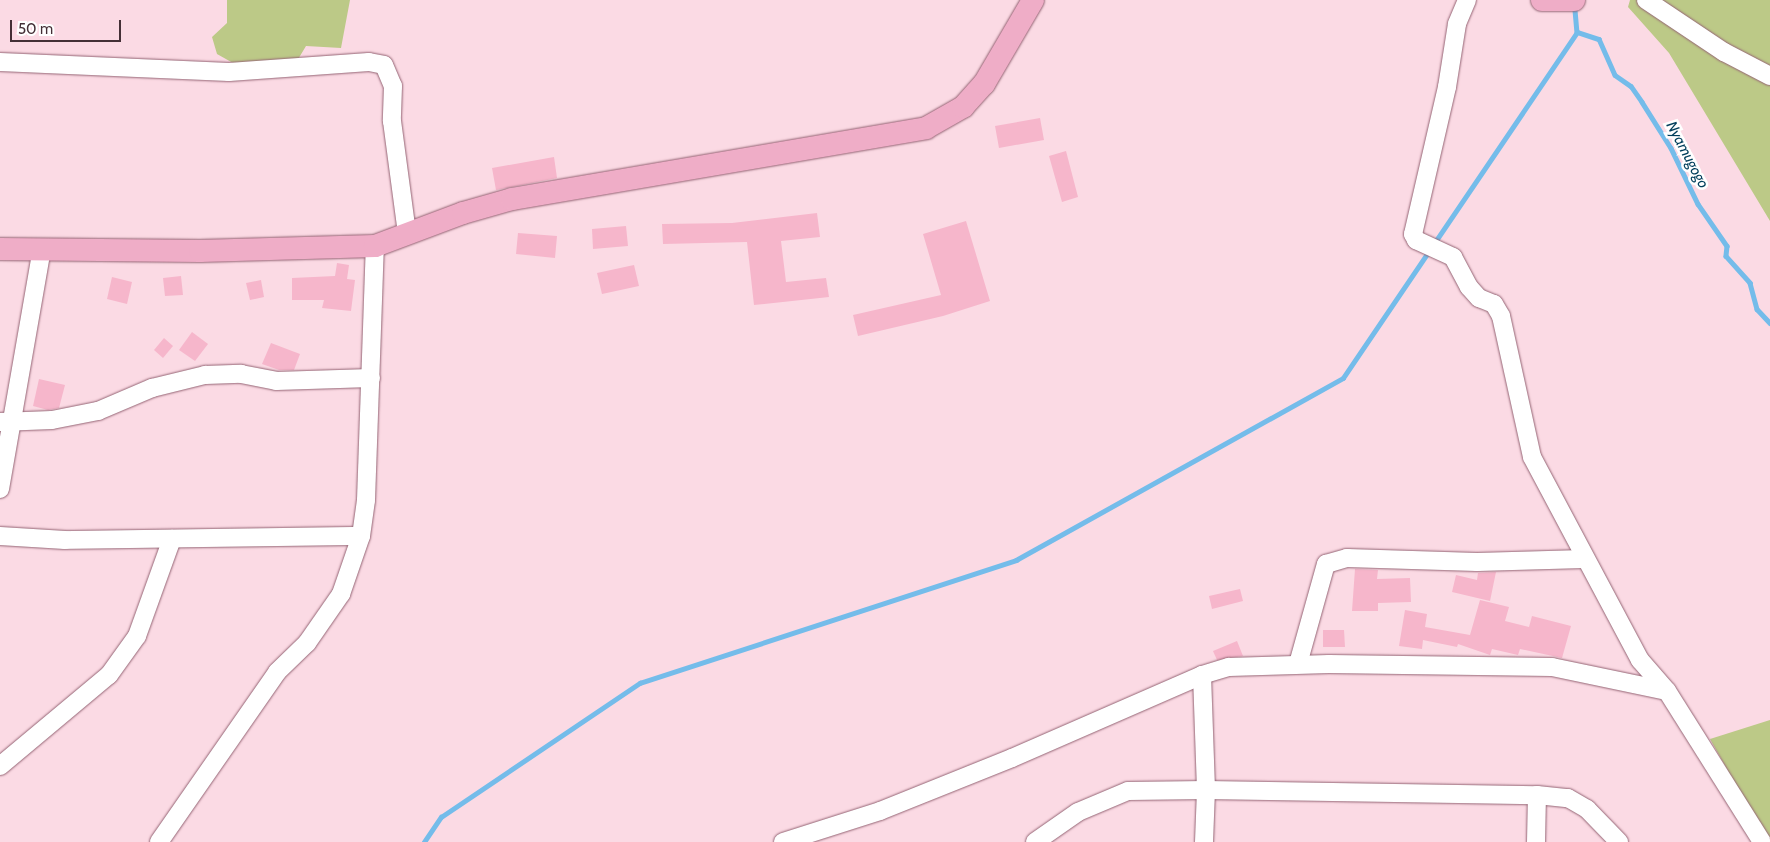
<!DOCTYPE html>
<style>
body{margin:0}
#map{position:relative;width:1770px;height:842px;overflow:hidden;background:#fbdae4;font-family:Cabin,sans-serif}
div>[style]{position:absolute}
.green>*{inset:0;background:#bcc987}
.stream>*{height:4.5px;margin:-2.25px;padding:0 2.25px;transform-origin:2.25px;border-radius:2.25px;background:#74bcea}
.building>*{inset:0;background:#f6b6cb}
.roads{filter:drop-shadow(0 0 1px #946474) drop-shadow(0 0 1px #946474)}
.minor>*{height:18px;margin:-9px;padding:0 9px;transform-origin:9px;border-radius:9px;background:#fff}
.major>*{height:22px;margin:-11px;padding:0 11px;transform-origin:11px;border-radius:11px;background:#efadc7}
span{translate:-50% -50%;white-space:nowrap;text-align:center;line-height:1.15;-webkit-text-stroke:5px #fff;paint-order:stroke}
.water-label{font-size:15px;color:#003e5b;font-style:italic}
.scale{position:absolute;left:10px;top:20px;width:111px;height:22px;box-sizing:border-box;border:2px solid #442f36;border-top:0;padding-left:6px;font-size:15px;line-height:18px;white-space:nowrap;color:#442f36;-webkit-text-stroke:4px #fff;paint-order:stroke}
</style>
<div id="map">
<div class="green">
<div style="clip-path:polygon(227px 0,350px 0,341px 48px,306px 46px,297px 61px,248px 68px,233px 63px,217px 54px,212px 37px,227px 23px)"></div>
<div style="clip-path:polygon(1630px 0,1770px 0,1770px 221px,1669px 53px,1628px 7px)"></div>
<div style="clip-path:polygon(1770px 720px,1770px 842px,1768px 842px,1710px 739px)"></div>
</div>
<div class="stream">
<div style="left:1575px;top:10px;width:22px;rotate:85deg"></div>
<div style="left:1577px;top:32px;width:23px;rotate:18deg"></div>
<div style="left:1599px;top:39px;width:39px;rotate:66deg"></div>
<div style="left:1615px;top:75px;width:19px;rotate:35deg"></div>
<div style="left:1631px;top:86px;width:19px;rotate:55deg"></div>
<div style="left:1642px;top:102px;width:54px;rotate:57.8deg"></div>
<div style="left:1671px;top:148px;width:62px;rotate:64.3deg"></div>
<div style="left:1698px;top:204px;width:51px;rotate:55.4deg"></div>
<div style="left:1727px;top:246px;width:10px;rotate:96deg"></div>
<div style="left:1726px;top:256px;width:36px;rotate:48deg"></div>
<div style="left:1750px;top:283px;width:27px;rotate:75deg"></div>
<div style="left:1757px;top:309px;width:19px;rotate:47deg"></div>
<div style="left:1433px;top:245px;width:257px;rotate:-55.9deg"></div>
<div style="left:424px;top:842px;width:30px;rotate:-56deg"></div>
<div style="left:441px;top:817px;width:240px;rotate:-34deg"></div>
<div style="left:640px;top:683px;width:396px;rotate:-18.1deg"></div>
<div style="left:1016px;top:560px;width:374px;rotate:-29.1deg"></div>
<div style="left:1343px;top:378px;width:153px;rotate:-55.9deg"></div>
</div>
<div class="building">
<div style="clip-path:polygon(1040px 118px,1044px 140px,999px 148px,995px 126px)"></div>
<div style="clip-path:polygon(1066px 151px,1078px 197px,1062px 202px,1049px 156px)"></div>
<div style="clip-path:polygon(554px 157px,557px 178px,496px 190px,492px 168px)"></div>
<div style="clip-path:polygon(817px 213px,820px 237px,781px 241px,786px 282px,826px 278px,829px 297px,754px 305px,747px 242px,663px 244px,662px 224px,732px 223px)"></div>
<div style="clip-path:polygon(966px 221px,990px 301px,943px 316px,858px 336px,853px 315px,941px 295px,923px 234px)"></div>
<div style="clip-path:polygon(626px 226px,628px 246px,593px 249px,592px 229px)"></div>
<div style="clip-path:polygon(518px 233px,557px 236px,555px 258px,516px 254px)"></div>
<div style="clip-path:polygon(337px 263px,349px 265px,347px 279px,355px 280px,351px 311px,322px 308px,324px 300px,292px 300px,292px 278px,335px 276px)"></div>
<div style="clip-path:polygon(634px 265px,639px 286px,602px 294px,597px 273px)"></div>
<div style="clip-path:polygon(181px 276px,183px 295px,165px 296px,163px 278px)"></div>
<div style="clip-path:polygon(112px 277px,132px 282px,127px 304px,107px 299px)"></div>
<div style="clip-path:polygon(261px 280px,264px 297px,250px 300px,246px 283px)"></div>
<div style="clip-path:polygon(192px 332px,208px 344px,195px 361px,179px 350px)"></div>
<div style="clip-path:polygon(164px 338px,173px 346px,163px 358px,154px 350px)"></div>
<div style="clip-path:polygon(271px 343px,300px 354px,294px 370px,279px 370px,262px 364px)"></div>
<div style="clip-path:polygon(39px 379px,65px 385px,59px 408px,48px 410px,33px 406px)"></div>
<div style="clip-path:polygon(1355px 569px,1378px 570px,1377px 579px,1410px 578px,1411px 602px,1378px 603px,1378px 611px,1352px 611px)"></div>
<div style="clip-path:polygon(1496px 572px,1490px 601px,1452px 592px,1456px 575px,1477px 580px,1478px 573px)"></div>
<div style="clip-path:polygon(1240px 589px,1243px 601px,1212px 609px,1209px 596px)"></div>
<div style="clip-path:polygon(1480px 600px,1509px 607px,1505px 621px,1529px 627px,1532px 616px,1571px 626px,1562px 658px,1520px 649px,1518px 655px,1492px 649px,1490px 655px,1458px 644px,1457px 647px,1423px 640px,1422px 649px,1399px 646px,1405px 610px,1427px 614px,1425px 627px,1470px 635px)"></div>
<div style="clip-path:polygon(1323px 630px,1344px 630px,1345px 647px,1323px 647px)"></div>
<div style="clip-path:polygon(1237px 641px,1243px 656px,1217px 660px,1213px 651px)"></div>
</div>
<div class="roads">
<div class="minor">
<div style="left:1467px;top:0;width:26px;rotate:113deg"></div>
<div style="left:1457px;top:24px;width:64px;rotate:99deg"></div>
<div style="left:1447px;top:87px;width:151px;rotate:103deg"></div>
<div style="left:1413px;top:234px;width:7px;rotate:63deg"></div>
<div style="left:1416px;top:240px;width:41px;rotate:24.7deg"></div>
<div style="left:1453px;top:257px;width:34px;rotate:62deg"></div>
<div style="left:1469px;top:287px;width:15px;rotate:48deg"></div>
<div style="left:1479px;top:298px;width:16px;rotate:22deg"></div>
<div style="left:1494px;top:304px;width:14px;rotate:60deg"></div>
<div style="left:1501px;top:316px;width:144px;rotate:77.6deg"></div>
<div style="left:1532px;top:457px;width:230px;rotate:62deg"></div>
<div style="left:1640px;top:660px;width:41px;rotate:48.9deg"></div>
<div style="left:1667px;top:691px;width:178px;rotate:57.8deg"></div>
<div style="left:1646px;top:0;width:94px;rotate:33.7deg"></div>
<div style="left:1724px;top:52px;width:52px;rotate:27.6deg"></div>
<div style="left:0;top:62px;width:229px;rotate:2.5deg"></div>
<div style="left:229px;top:72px;width:140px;rotate:-4.1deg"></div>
<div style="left:369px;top:62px;width:15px;rotate:11deg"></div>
<div style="left:384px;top:65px;width:23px;rotate:67deg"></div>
<div style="left:393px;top:86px;width:35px;rotate:92deg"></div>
<div style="left:392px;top:121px;width:114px;rotate:82.4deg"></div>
<div style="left:0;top:422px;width:52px;rotate:-2.2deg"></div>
<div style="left:52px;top:420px;width:47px;rotate:-11.1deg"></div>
<div style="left:98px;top:411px;width:59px;rotate:-23.1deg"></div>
<div style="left:152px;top:388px;width:55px;rotate:-13.8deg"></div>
<div style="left:205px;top:375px;width:36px;rotate:-2deg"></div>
<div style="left:241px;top:374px;width:36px;rotate:11deg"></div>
<div style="left:276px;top:381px;width:95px;rotate:-1.8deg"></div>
<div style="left:0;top:489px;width:244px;rotate:-80.1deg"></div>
<div style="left:0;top:536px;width:65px;rotate:3.5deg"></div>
<div style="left:65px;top:540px;width:296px;rotate:-0.8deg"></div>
<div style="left:1298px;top:664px;width:104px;rotate:-74.4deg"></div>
<div style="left:1326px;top:564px;width:22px;rotate:-16deg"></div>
<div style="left:1347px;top:558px;width:130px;rotate:1.8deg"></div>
<div style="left:1477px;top:562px;width:107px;rotate:-1.6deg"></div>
<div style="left:1202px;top:675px;width:115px;rotate:88deg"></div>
<div style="left:1206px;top:790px;width:52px;rotate:92.2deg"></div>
<div style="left:0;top:766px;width:142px;rotate:-39.9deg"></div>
<div style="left:109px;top:675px;width:48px;rotate:-54.3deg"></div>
<div style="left:137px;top:636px;width:103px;rotate:-70.2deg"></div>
<div style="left:159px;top:842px;width:207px;rotate:-55.2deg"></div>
<div style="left:277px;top:672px;width:42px;rotate:-44deg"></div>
<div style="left:307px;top:643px;width:60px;rotate:-55.2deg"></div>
<div style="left:341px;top:594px;width:61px;rotate:-71deg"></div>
<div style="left:361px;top:536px;width:36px;rotate:-82deg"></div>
<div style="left:366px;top:500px;width:254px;rotate:-88deg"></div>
<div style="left:783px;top:842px;width:102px;rotate:-17.7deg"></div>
<div style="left:880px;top:811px;width:142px;rotate:-21.9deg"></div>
<div style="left:1012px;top:758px;width:207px;rotate:-23.6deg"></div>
<div style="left:1202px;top:675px;width:28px;rotate:-17deg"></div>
<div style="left:1229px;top:667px;width:100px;rotate:-1.7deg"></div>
<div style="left:1329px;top:664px;width:223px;rotate:0.8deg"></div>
<div style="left:1552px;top:667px;width:117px;rotate:11.8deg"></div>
<div style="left:1035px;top:842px;width:52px;rotate:-34.9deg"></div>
<div style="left:1078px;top:812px;width:54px;rotate:-22.8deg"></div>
<div style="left:1128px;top:791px;width:78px;rotate:-0.7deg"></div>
<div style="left:1206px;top:790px;width:331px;rotate:0.9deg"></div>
<div style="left:1537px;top:795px;width:31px;rotate:6deg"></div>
<div style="left:1568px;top:798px;width:22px;rotate:30deg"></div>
<div style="left:1587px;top:809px;width:46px;rotate:45.9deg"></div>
<div style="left:1536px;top:842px;width:47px;rotate:-88.8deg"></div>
</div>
<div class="major">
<div style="left:1542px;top:0;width:32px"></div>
<div style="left:0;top:249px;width:200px;rotate:0.6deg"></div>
<div style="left:200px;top:251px;width:175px;rotate:-1.6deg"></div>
<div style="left:375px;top:246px;width:94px;rotate:-20.6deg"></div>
<div style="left:463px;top:213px;width:51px;rotate:-15.9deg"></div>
<div style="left:512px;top:199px;width:420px;rotate:-9.7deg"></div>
<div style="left:926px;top:128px;width:43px;rotate:-29.6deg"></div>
<div style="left:963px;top:107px;width:31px;rotate:-48deg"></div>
<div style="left:984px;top:84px;width:97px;rotate:-59.7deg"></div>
</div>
</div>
<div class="water-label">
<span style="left:1687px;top:155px;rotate:62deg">Nyamugogo</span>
</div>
<div class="scale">50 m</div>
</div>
